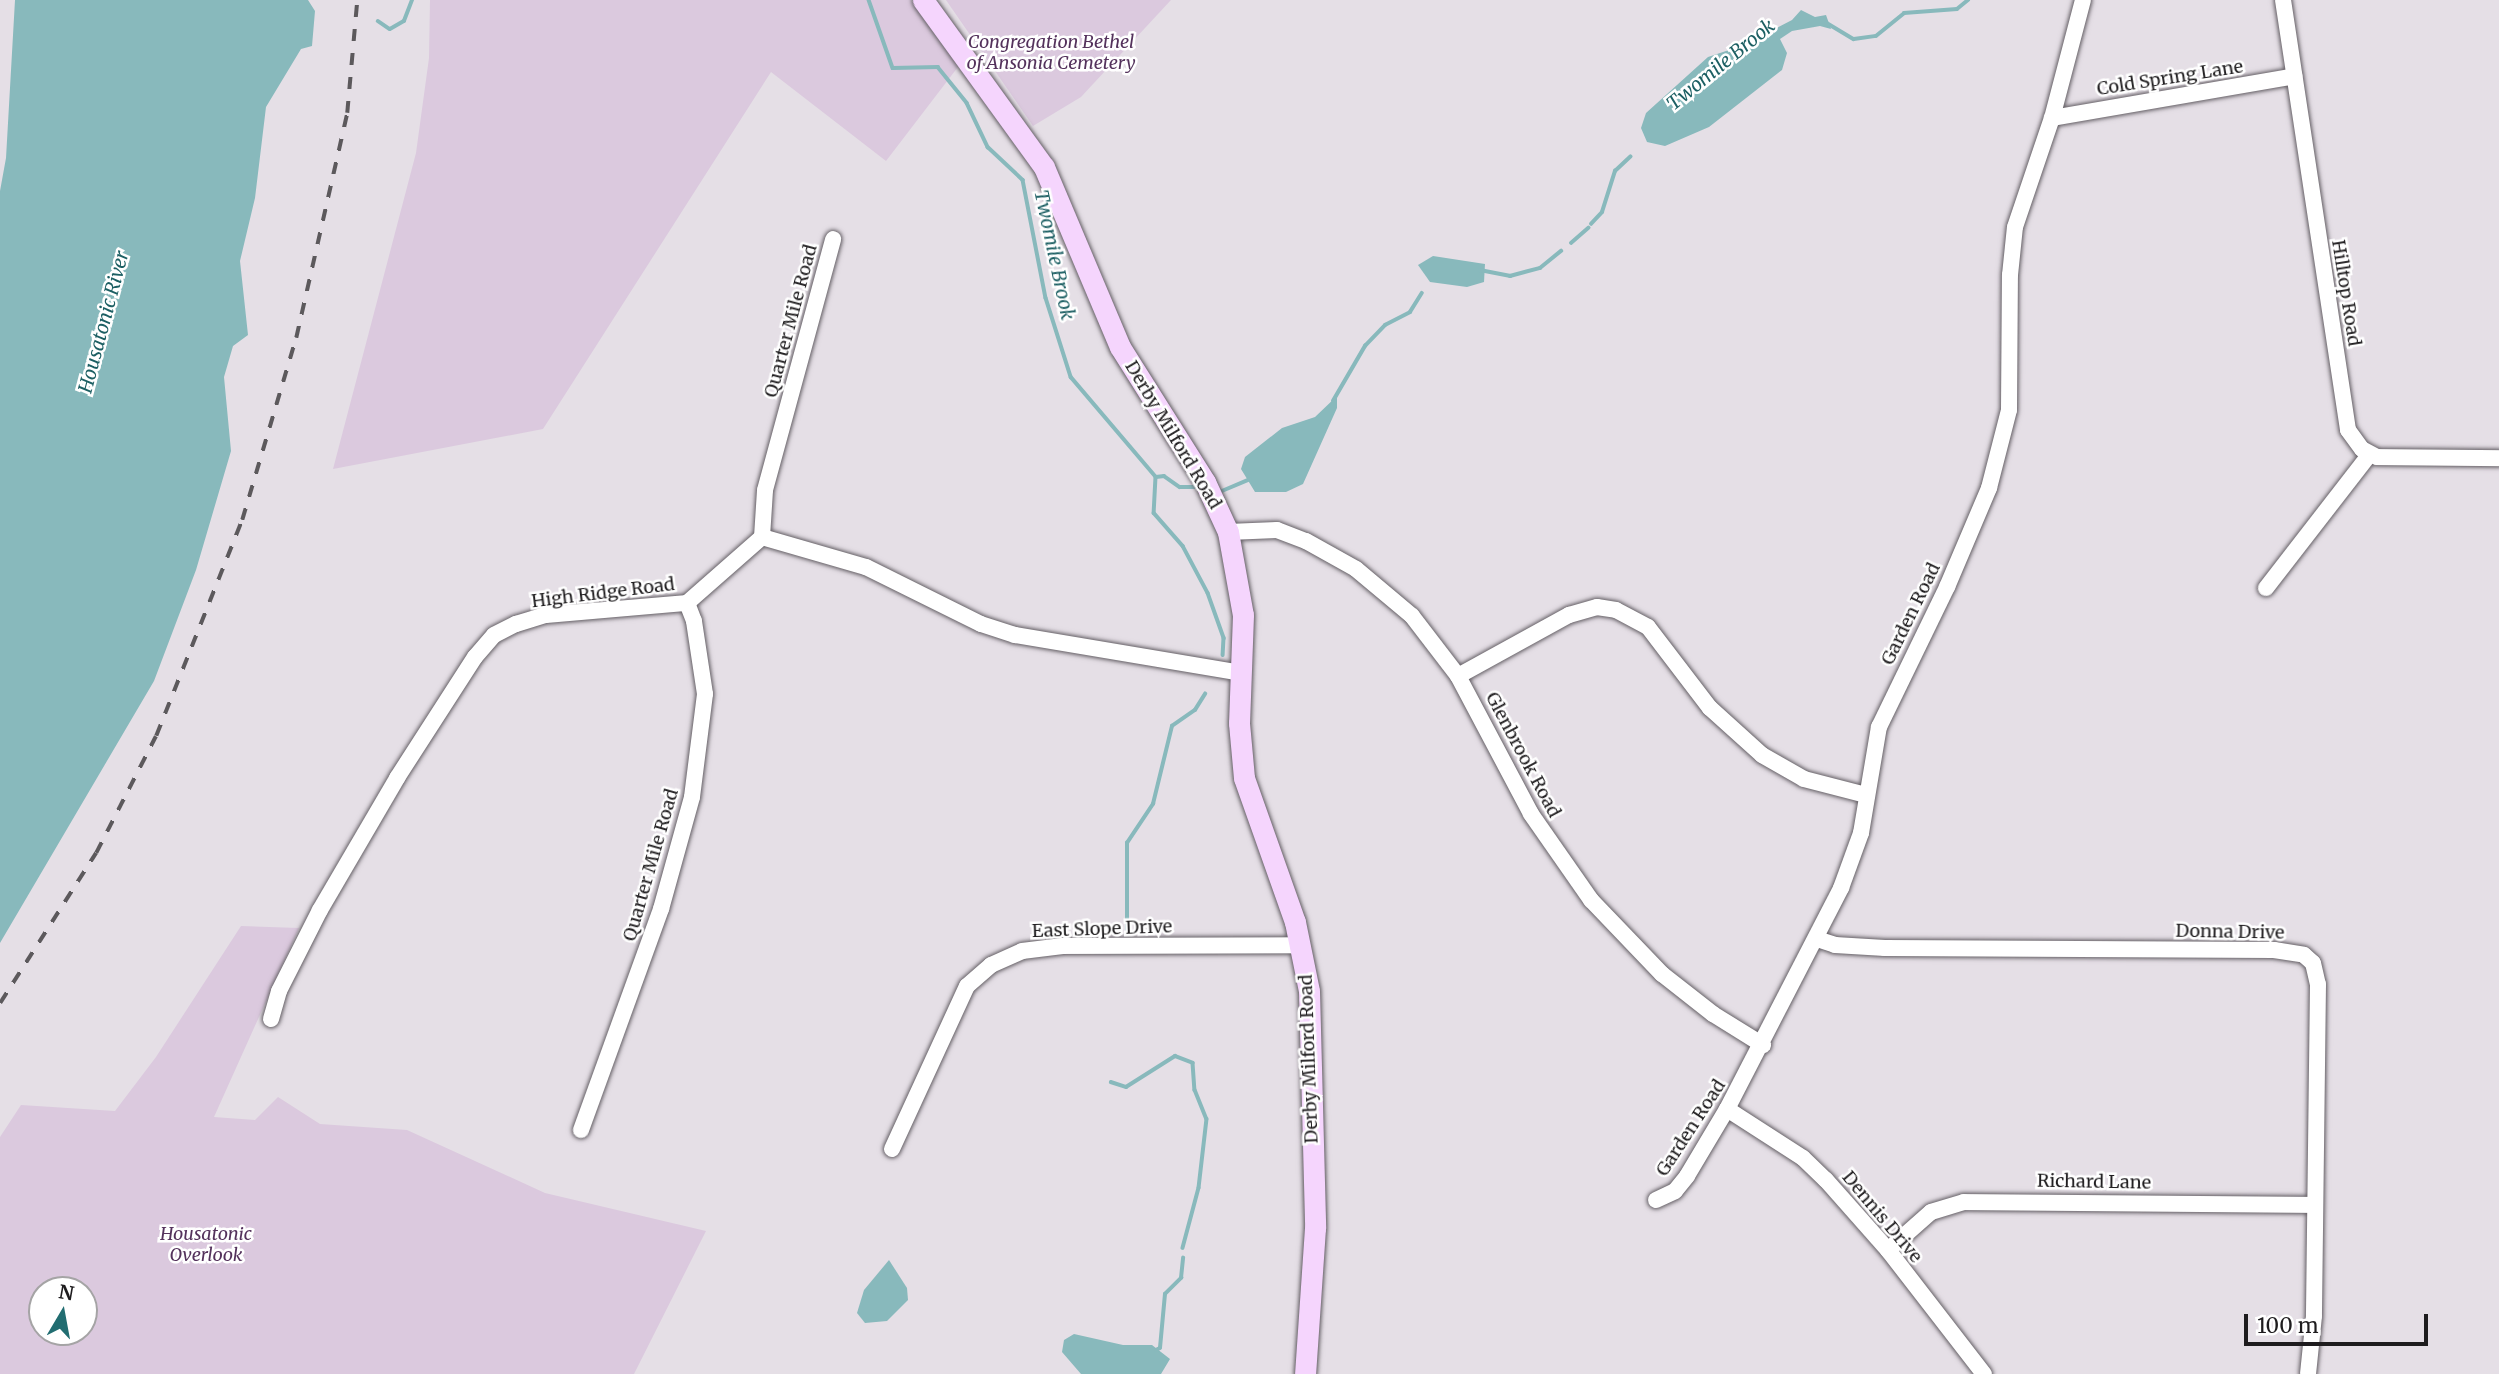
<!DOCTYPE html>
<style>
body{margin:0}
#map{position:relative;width:2499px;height:1374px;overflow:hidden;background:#e5dfe6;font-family:Merriweather,serif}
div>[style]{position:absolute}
.green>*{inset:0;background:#dbc9de}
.water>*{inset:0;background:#88b9bc}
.stream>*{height:3.5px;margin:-1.75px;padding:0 1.75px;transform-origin:1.75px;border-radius:1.75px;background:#88b9bc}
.roads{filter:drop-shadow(0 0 2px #645f65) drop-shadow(0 0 2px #645f65)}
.minor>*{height:16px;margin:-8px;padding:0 8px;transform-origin:8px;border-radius:8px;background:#fff}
.major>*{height:21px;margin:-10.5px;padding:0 10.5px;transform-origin:10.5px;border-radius:10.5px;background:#f5d5fd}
.rail>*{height:3.5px;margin-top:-1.75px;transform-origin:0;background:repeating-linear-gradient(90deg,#5c595c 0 12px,transparent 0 24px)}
span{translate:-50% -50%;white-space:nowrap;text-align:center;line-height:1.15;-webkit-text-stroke:5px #fff;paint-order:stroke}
.park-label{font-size:18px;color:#54325c;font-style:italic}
.street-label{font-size:18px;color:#1e1c1e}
.water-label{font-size:19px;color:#1c5f63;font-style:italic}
.north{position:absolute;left:28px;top:1276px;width:70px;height:70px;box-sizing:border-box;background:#fff;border:2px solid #a5a4a5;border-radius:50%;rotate:10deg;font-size:19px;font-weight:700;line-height:28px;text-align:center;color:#1e1c1e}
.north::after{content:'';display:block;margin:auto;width:24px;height:32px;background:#216d71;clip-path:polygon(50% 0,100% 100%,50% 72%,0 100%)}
.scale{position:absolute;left:2244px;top:1314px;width:184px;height:32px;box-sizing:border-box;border:4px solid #1e1c1e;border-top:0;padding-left:9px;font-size:21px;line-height:24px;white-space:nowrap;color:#1e1c1e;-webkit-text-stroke:5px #fff;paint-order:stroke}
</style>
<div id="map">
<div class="green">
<div style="clip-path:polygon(430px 0,911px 0,961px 63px,886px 161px,771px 72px,543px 429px,333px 469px,416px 153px,429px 58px)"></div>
<div style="clip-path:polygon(946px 0,1171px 0,1081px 97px,1033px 126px)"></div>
<div style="clip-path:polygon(evenodd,241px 926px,299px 928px,214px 1117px,255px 1120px,278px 1097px,320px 1124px,407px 1130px,545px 1193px,706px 1231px,634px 1374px,0 1374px,0 1137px,21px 1105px,115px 1111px,156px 1057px,241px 926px,42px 1290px,84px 1290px,84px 1332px,42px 1332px,42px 1290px)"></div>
</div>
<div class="water">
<div style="clip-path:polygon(15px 0,308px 0,315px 11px,312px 46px,301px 49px,266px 107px,255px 198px,240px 261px,248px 335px,233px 346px,224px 377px,231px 451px,196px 570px,154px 681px,0 943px,0 191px,6px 158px)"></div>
<div style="clip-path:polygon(1801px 10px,1815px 17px,1826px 15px,1831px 29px,1820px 26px,1792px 31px,1780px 39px,1787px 53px,1782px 70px,1709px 127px,1665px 146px,1647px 142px,1641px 128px,1646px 113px,1708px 57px,1744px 45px,1792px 20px)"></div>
<div style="clip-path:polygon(1433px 256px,1485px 264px,1484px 282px,1467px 287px,1430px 282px,1418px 265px)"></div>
<div style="clip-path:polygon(1337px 396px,1337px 408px,1303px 484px,1286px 492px,1255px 492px,1241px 469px,1245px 457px,1282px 428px,1315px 417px)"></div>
<div style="clip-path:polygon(889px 1260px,907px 1288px,908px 1300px,887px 1321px,865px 1323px,857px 1313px,864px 1290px)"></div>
<div style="clip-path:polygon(1074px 1334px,1123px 1345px,1152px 1345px,1170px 1359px,1161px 1374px,1081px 1374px,1062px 1352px,1064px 1340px)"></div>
</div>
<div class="stream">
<div style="left:869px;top:0;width:72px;rotate:70.6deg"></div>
<div style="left:893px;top:68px;width:45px;rotate:-1.3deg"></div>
<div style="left:938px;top:67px;width:46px;rotate:51.1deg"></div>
<div style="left:967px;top:103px;width:49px;rotate:64.5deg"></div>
<div style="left:988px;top:147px;width:48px;rotate:43.3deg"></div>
<div style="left:1023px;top:180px;width:120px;rotate:79deg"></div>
<div style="left:1046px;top:298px;width:83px;rotate:72.4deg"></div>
<div style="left:1071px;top:377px;width:131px;rotate:49.6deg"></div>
<div style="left:378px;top:21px;width:14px;rotate:34deg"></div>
<div style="left:390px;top:29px;width:16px;rotate:-30deg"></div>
<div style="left:404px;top:21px;width:22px;rotate:-69deg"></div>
<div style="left:1827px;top:23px;width:31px;rotate:31deg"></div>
<div style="left:1854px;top:39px;width:22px;rotate:-8deg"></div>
<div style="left:1876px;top:36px;width:36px;rotate:-39deg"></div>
<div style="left:1904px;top:13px;width:53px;rotate:-4.3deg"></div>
<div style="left:1957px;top:9px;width:14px;rotate:-39deg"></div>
<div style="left:1591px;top:224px;width:16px;rotate:-47deg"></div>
<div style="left:1602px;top:212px;width:43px;rotate:-72.4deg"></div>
<div style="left:1615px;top:171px;width:21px;rotate:-43deg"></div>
<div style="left:1571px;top:243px;width:23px;rotate:-41deg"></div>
<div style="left:1480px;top:270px;width:31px;rotate:11deg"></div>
<div style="left:1510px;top:276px;width:31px;rotate:-15deg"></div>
<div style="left:1540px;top:268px;width:27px;rotate:-39deg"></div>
<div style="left:1333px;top:401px;width:64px;rotate:-59.8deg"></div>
<div style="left:1365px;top:346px;width:29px;rotate:-46deg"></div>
<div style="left:1385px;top:325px;width:28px;rotate:-27deg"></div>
<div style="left:1410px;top:312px;width:22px;rotate:-58deg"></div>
<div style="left:1156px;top:477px;width:36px;rotate:93deg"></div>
<div style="left:1154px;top:513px;width:44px;rotate:48.7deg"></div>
<div style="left:1183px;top:546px;width:53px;rotate:62deg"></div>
<div style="left:1208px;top:593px;width:48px;rotate:70.4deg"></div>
<div style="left:1224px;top:638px;width:17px;rotate:93deg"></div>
<div style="left:1156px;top:477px;width:8px;rotate:-7deg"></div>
<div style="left:1164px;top:476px;width:19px;rotate:35deg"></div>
<div style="left:1180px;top:487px;width:16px"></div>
<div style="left:1222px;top:491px;width:30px;rotate:-23deg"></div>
<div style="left:1127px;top:930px;width:87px;rotate:-90deg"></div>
<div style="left:1127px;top:843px;width:47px;rotate:-56.3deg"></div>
<div style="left:1153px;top:804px;width:80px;rotate:-76.3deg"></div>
<div style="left:1172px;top:726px;width:28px;rotate:-35deg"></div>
<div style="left:1195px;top:710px;width:19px;rotate:-58deg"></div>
<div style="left:1111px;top:1082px;width:16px;rotate:18deg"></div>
<div style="left:1126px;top:1087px;width:58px;rotate:-32.3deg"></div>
<div style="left:1175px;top:1056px;width:19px;rotate:21deg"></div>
<div style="left:1193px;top:1063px;width:27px;rotate:86deg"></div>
<div style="left:1195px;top:1090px;width:31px;rotate:68deg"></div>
<div style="left:1207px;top:1119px;width:69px;rotate:96.6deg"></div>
<div style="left:1199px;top:1188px;width:62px;rotate:104.9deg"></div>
<div style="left:1156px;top:1350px;width:4px;rotate:-27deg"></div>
<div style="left:1160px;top:1348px;width:54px;rotate:-84.7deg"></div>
<div style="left:1165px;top:1294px;width:23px;rotate:-45deg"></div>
<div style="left:1181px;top:1278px;width:20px;rotate:-84deg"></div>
</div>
<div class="roads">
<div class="minor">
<div style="left:2283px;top:0;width:435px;rotate:81.4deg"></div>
<div style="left:2348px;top:430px;width:24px;rotate:54deg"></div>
<div style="left:2362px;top:449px;width:17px;rotate:28deg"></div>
<div style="left:2377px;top:457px;width:122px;rotate:0.5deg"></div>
<div style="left:2052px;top:118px;width:246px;rotate:-9.8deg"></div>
<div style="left:1228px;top:532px;width:49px;rotate:-2.3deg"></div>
<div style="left:1277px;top:530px;width:31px;rotate:21deg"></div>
<div style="left:1306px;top:541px;width:57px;rotate:29.2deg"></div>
<div style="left:1356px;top:569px;width:73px;rotate:40deg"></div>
<div style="left:1412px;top:616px;width:76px;rotate:52.5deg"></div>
<div style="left:1458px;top:676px;width:156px;rotate:62.1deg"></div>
<div style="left:1531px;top:814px;width:105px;rotate:55.1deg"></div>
<div style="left:1591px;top:900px;width:103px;rotate:46.2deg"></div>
<div style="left:1662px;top:974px;width:65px;rotate:38.1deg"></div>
<div style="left:1713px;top:1014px;width:59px;rotate:31.8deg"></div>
<div style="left:762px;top:537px;width:47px;rotate:-86.3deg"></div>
<div style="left:765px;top:490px;width:260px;rotate:-74.8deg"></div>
<div style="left:2266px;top:588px;width:168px;rotate:-52.2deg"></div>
<div style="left:1458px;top:676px;width:127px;rotate:-28.8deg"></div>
<div style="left:1569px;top:615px;width:29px;rotate:-16deg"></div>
<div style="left:1597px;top:607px;width:19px;rotate:9deg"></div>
<div style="left:1616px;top:610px;width:36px;rotate:28deg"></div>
<div style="left:1648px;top:627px;width:102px;rotate:52.6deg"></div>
<div style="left:1710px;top:708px;width:70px;rotate:42.1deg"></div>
<div style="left:1762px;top:755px;width:48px;rotate:29.7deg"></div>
<div style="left:1804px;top:779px;width:64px;rotate:14.5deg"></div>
<div style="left:1817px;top:939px;width:19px;rotate:18deg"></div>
<div style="left:1835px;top:945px;width:50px;rotate:3.4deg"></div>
<div style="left:1885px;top:948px;width:389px;rotate:0.3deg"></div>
<div style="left:2274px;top:950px;width:30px;rotate:9deg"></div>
<div style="left:2304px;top:955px;width:12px;rotate:42deg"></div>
<div style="left:2313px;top:963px;width:22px;rotate:77deg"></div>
<div style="left:2318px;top:984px;width:332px;rotate:90.7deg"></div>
<div style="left:2314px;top:1316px;width:58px;rotate:95.9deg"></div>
<div style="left:271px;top:1019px;width:29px;rotate:-74deg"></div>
<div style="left:279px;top:991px;width:91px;rotate:-63.2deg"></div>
<div style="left:320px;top:910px;width:153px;rotate:-59.7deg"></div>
<div style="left:397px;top:778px;width:144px;rotate:-57.2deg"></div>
<div style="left:475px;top:657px;width:29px;rotate:-49deg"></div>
<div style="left:494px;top:635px;width:25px;rotate:-27deg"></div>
<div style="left:516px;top:624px;width:31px;rotate:-17deg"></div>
<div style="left:546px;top:615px;width:142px;rotate:-4.9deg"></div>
<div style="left:687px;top:603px;width:100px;rotate:-41.3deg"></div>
<div style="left:762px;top:537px;width:108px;rotate:16.1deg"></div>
<div style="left:866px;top:567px;width:128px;rotate:26.4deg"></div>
<div style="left:981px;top:624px;width:36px;rotate:18deg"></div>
<div style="left:1015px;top:635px;width:230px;rotate:9.5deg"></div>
<div style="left:1727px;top:1109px;width:90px;rotate:32.8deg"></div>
<div style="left:1803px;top:1158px;width:32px;rotate:44deg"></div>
<div style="left:1826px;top:1180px;width:94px;rotate:48.5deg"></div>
<div style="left:1888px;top:1250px;width:157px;rotate:52.3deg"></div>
<div style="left:581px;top:1130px;width:235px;rotate:-70.1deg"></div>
<div style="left:661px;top:909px;width:116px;rotate:-74.5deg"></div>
<div style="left:692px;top:797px;width:104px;rotate:-82.8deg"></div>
<div style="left:705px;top:694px;width:74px;rotate:-98.6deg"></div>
<div style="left:694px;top:621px;width:19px;rotate:-111deg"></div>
<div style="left:892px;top:1149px;width:179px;rotate:-65.3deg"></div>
<div style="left:967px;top:986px;width:32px;rotate:-41deg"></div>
<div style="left:991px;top:965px;width:34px;rotate:-24deg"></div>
<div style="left:1022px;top:951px;width:41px;rotate:-7deg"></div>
<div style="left:1063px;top:946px;width:239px;rotate:-0.2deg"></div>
<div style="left:1656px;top:1200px;width:21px;rotate:-25deg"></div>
<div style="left:1675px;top:1191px;width:19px;rotate:-51deg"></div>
<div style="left:1687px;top:1176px;width:78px;rotate:-59.2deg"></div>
<div style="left:1727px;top:1109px;width:249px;rotate:-62.7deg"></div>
<div style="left:1841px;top:888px;width:59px;rotate:-70deg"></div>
<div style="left:1861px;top:833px;width:108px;rotate:-80.4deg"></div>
<div style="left:1879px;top:727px;width:156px;rotate:-64.1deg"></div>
<div style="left:1947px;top:587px;width:108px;rotate:-67deg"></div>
<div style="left:1989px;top:488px;width:81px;rotate:-75.6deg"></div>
<div style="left:2009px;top:410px;width:135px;rotate:-89.6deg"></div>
<div style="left:2010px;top:275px;width:48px;rotate:-84.1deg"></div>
<div style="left:2015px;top:227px;width:115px;rotate:-71.3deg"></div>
<div style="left:2052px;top:118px;width:122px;rotate:-75.3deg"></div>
<div style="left:1888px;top:1250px;width:57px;rotate:-41.5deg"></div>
<div style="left:1931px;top:1212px;width:34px;rotate:-17deg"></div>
<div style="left:1964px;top:1202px;width:350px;rotate:0.5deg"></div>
</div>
<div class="major">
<div style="left:923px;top:0;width:206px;rotate:54.1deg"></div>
<div style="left:1044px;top:167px;width:195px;rotate:67.1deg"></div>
<div style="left:1120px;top:347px;width:160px;rotate:57.8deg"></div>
<div style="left:1205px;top:482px;width:55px;rotate:65.3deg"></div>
<div style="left:1228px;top:532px;width:84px;rotate:79.8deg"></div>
<div style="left:1243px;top:615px;width:108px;rotate:92.1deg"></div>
<div style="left:1239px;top:723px;width:55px;rotate:84.8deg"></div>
<div style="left:1244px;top:778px;width:153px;rotate:70.5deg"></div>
<div style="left:1295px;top:922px;width:70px;rotate:78.5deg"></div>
<div style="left:1309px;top:991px;width:237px;rotate:88.5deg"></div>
<div style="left:1315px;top:1228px;width:146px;rotate:93.9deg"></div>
</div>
</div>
<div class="rail">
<div style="left:0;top:1003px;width:178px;rotate:-57.4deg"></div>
<div style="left:96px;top:853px;width:131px;rotate:-62.9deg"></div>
<div style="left:156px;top:736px;width:232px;rotate:-68.3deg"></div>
<div style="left:242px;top:520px;width:190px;rotate:-73.5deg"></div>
<div style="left:296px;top:338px;width:231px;rotate:-77.2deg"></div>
<div style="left:347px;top:113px;width:113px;rotate:-84.9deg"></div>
</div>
<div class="park-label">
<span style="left:1051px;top:53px">Congregation Bethel<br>of Ansonia Cemetery</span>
<span style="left:206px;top:1245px">Housatonic<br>Overlook</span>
</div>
<div class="street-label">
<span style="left:2170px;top:78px;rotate:-9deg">Cold Spring Lane</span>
<span style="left:2346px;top:293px;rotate:81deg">Hilltop Road</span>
<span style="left:791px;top:321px;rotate:-75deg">Quarter Mile Road</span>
<span style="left:1173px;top:435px;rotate:59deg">Derby Milford Road</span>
<span style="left:603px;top:593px;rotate:-7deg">High Ridge Road</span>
<span style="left:1911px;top:614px;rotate:-64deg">Garden Road</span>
<span style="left:1523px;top:755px;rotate:62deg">Glenbrook Road</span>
<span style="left:651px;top:865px;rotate:-74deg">Quarter Mile Road</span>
<span style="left:1102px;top:929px;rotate:-2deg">East Slope Drive</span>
<span style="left:2230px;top:932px;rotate:1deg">Donna Drive</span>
<span style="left:1309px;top:1059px;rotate:-92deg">Derby Milford Road</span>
<span style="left:1691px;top:1128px;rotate:-57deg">Garden Road</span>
<span style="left:2094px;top:1182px;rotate:1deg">Richard Lane</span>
<span style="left:1882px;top:1217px;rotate:50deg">Dennis Drive</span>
</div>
<div class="water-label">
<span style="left:1721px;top:65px;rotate:-39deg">Twomile Brook</span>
<span style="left:1054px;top:255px;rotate:78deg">Twomile Brook</span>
<span style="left:104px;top:322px;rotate:-75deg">Housatonic River</span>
</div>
<div class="north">N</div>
<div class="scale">100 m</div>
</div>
